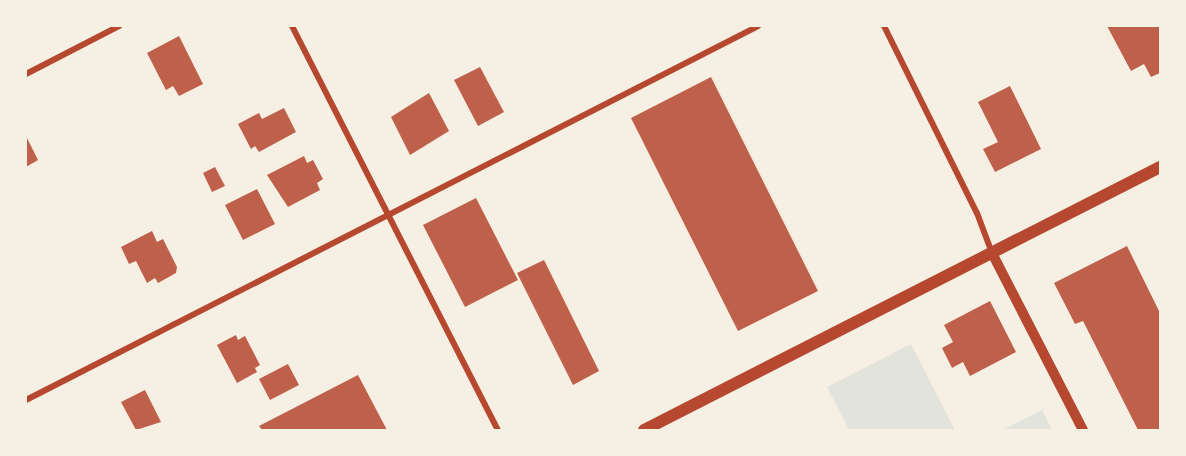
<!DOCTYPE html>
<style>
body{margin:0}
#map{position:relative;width:1186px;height:456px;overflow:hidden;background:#f6efe4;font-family:"DejaVu Sans",sans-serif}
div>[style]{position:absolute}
.green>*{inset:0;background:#e2e4dc}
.building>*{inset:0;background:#bf614a}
.minor>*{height:6px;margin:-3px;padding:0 3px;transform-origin:3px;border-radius:3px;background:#b5482f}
.tertiary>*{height:10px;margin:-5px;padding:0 5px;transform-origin:5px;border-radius:5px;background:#b5482f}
.secondary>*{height:12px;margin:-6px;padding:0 6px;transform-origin:6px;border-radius:6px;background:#b5482f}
span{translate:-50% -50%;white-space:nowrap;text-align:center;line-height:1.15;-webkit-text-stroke:4.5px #f6efe4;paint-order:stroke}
.frame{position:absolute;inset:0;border:27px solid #f6efe4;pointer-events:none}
</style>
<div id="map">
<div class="green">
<div style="clip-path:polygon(911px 344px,955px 430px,849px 430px,827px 387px)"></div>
<div style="clip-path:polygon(1042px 410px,1052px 430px,1002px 430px)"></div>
</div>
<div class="building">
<div style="clip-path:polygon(1107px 26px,1160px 26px,1160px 73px,1151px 77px,1144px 64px,1131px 71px)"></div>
<div style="clip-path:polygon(179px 36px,203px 84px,179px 96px,173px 86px,166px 90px,147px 53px)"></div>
<div style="clip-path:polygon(480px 67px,504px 112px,478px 126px,454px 80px)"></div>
<div style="clip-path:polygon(711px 77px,818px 291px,738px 331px,631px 118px)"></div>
<div style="clip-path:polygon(1010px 86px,1041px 149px,995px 172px,983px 149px,998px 142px,978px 102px)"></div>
<div style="clip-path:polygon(429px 93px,449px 131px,410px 155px,391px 117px)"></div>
<div style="clip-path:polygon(284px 108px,296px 132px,259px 152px,255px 146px,251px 149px,238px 124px,259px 113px,262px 119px)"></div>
<div style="clip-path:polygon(26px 136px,38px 160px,26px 167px)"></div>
<div style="clip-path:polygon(304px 156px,307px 163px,313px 160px,323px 179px,317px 183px,320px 190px,288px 207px,267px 175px)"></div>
<div style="clip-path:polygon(215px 167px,225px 186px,212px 192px,203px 173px)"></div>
<div style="clip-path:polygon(257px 189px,275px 224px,243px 240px,225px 205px)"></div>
<div style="clip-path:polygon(476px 198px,518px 280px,465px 307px,423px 225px)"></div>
<div style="clip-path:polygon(152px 231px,157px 242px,163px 239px,177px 267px,176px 273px,158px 283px,155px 278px,147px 283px,136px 261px,129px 264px,121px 247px)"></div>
<div style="clip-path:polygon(1127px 246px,1160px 313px,1160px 430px,1138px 430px,1083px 321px,1075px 324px,1054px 283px)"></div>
<div style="clip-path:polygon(544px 260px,599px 371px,573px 385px,517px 273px)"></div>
<div style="clip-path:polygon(990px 301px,1016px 352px,970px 376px,963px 362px,952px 368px,942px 348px,953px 342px,944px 325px)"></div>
<div style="clip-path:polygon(236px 335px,238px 340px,245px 336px,260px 365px,255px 368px,257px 372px,237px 383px,217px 345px)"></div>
<div style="clip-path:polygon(288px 364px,299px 385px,270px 400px,259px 379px)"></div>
<div style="clip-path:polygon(358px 375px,387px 430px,262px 430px,259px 426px)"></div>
<div style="clip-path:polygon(145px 390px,161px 422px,136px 430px,121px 402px)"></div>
</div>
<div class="minor">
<div style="left:292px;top:26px;width:453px;rotate:63deg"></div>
<div style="left:884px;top:26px;width:209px;rotate:63.6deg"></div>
<div style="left:977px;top:213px;width:43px;rotate:69.4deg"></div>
<div style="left:26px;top:74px;width:105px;rotate:-27.3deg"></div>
<div style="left:26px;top:400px;width:822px;rotate:-27.06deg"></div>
</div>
<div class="tertiary">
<div style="left:992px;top:253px;width:199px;rotate:62.8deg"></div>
</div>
<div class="secondary">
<div style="left:644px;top:430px;width:579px;rotate:-27.01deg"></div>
</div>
<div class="frame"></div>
</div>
